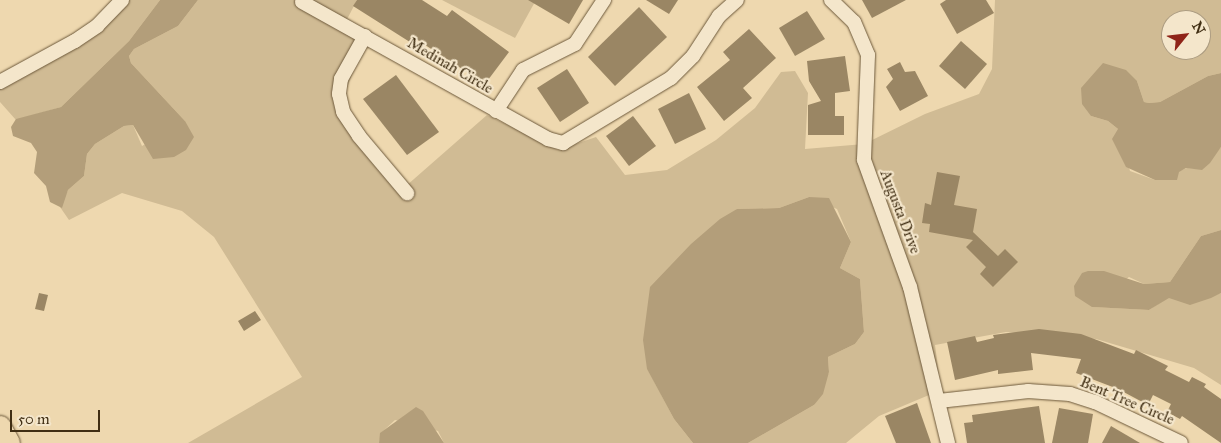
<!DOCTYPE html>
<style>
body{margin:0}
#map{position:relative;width:1221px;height:443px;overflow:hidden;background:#eed8af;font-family:"IM FELL Great Primer",serif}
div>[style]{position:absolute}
.green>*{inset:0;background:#d0bb94}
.water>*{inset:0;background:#b39e7a}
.building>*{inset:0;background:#9a8664}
.roads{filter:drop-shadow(0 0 1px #6c583a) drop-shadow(0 0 1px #6c583a)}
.street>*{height:14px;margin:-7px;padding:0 7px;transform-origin:7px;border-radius:7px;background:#f4e6cb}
.primary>*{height:22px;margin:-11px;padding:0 11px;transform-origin:11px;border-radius:11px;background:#eed8af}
span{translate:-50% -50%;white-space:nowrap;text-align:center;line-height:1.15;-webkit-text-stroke:4.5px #f4e6cb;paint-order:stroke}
.street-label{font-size:15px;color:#402e13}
.north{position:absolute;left:1161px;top:10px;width:50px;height:50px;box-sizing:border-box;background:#f4e6cb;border:1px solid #ac9c81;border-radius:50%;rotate:61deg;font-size:14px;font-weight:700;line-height:20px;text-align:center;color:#402e13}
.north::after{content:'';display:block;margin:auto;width:18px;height:22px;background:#8f2418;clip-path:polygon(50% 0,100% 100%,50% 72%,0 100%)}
.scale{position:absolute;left:10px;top:410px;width:90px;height:22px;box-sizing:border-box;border:2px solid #402e13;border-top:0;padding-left:6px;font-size:15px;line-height:18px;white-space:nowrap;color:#402e13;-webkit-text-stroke:4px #f4e6cb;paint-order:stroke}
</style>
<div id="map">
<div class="green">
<div style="clip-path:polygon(125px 0,160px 0,129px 41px,61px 107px,16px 120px,0 102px,0 81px,110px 21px)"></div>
<div style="clip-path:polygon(evenodd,198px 0,357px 0,341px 31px,363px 44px,338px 113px,398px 193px,487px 115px,558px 150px,596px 137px,625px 175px,667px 170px,716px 140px,755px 108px,781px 72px,795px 71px,808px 93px,805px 149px,864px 144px,925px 114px,979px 94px,992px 69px,995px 0,1221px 0,1221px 73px,1208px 76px,1160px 102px,1149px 103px,1144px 102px,1137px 81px,1091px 116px,1108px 121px,1118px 129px,1130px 171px,1155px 180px,1187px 168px,1202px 169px,1221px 147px,1221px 230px,1201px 236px,1170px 282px,1144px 284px,1129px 277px,1092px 307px,1149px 310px,1169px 297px,1191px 304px,1221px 293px,1221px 385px,1194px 368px,1096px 339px,1006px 332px,935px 345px,941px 390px,879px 416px,846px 443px,748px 443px,814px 405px,829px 372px,828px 357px,855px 344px,864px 332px,860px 279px,840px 268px,851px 242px,837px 209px,809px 197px,779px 208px,737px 209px,647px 368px,674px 419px,693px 443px,444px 443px,438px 431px,395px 420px,381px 433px,379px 443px,188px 443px,302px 377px,214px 237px,182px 211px,122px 193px,69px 220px,60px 207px,68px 190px,84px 176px,87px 154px,95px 144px,124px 126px,133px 125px,142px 146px,185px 121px,131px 63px,129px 56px,134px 49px,178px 26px,198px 0,1171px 20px,1201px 20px,1201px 50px,1171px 50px,1171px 20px)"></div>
<div style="clip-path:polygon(442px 0,536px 0,515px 38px)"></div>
</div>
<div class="water">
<div style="clip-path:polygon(160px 0,198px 0,178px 26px,134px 49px,129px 56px,131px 63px,185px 121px,194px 137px,186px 150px,174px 157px,153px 159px,133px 125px,124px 126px,95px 144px,87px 154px,84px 176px,68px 190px,62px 208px,50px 202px,46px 186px,34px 173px,37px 152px,31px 143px,13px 136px,11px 127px,16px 119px,61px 107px,129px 41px)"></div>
<div style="clip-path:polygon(1103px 63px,1126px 70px,1137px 81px,1144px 102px,1149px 103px,1160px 102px,1208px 76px,1221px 73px,1221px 147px,1210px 163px,1202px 170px,1186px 168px,1179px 172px,1177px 180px,1155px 180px,1126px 167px,1112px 139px,1118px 129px,1108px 121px,1091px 116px,1082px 104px,1081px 88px)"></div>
<div style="clip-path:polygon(809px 197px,829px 198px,851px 242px,840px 268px,860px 279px,864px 332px,855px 344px,828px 357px,829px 372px,823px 394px,814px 405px,748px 443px,693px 443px,674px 419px,647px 369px,643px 340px,650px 287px,691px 244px,720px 219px,737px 209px,779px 208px)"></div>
<div style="clip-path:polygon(1221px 230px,1221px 293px,1211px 298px,1190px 305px,1169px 298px,1149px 310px,1092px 307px,1075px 296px,1074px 286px,1082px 273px,1088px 271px,1104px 271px,1144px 284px,1170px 282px,1201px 236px)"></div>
<div style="clip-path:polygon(416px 407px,423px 411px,444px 443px,379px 443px,380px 433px)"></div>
</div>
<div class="building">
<div style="clip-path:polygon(357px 0,422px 0,447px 16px,452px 10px,509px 52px,485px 84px,416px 39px,413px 44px,353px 6px)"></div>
<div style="clip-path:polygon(528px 0,583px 0,569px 24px)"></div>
<div style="clip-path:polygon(646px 0,678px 0,669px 14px)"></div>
<div style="clip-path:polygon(862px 0,906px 0,872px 18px)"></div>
<div style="clip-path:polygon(946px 0,986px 0,994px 13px,957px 34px,940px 4px)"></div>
<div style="clip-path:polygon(639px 7px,667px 37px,615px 86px,588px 57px)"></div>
<div style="clip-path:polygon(807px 11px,825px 39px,795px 56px,779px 28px)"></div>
<div style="clip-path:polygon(749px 29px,776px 58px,743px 88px,752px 98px,724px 121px,697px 87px,730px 60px,723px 52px)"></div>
<div style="clip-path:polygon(961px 41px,987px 64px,965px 89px,939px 66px)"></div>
<div style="clip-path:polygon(845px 56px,850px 91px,835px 93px,835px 116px,844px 116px,844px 135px,808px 135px,808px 105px,821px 101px,809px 81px,807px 61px)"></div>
<div style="clip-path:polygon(900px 62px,905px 72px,915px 71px,928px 96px,900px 111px,886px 87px,893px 79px,887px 69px)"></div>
<div style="clip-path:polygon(567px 69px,589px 103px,560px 122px,537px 88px)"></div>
<div style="clip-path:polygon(396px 75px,439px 132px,407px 155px,363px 99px)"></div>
<div style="clip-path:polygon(689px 93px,706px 129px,675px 144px,658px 109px)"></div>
<div style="clip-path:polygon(633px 116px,656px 146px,629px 166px,606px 136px)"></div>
<div style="clip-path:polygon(937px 172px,960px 176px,954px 205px,977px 209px,973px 232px,998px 256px,1005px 249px,1018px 262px,993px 287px,980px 274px,986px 267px,966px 247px,973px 240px,929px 232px,930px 224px,922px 223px,925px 203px,931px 205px)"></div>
<div style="clip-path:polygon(39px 293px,48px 295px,44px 311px,35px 309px)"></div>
<div style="clip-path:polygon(255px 311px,261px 320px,244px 331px,238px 321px)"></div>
<div style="clip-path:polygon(1039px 329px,1081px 334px,1134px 354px,1136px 350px,1168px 366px,1165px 370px,1189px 382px,1192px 377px,1206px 384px,1204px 387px,1221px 399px,1221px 443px,1182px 416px,1180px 419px,1167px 412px,1171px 404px,1153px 395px,1148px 405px,1118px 389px,1076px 373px,1081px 359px,1031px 353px,1033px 370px,998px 374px,998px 370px,955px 380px,947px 342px,975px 336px,977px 342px,994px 338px,993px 335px)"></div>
<div style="clip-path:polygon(917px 403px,931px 443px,896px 443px,885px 416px)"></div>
<div style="clip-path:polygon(1039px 406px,1045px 443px,967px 443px,964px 423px,973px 422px,972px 415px)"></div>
<div style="clip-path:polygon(1059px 408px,1093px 414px,1088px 443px,1052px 443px)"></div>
<div style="clip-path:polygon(1111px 426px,1140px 443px,1102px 443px)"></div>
</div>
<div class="roads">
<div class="street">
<div style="left:831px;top:0;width:32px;rotate:44deg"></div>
<div style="left:854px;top:22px;width:36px;rotate:67deg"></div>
<div style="left:868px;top:55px;width:105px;rotate:92.2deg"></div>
<div style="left:864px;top:160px;width:135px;rotate:70.1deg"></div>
<div style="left:910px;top:287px;width:161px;rotate:76.3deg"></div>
<div style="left:302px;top:2px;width:282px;rotate:29.1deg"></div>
<div style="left:548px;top:139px;width:16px;rotate:15deg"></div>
<div style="left:563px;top:143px;width:126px;rotate:-31deg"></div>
<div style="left:671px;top:78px;width:31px;rotate:-45deg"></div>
<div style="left:693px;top:56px;width:48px;rotate:-57deg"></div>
<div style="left:719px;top:16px;width:24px;rotate:-42deg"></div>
<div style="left:365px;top:36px;width:49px;rotate:119.2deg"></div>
<div style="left:341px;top:79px;width:15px;rotate:98deg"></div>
<div style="left:339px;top:94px;width:18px;rotate:77deg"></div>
<div style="left:343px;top:112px;width:29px;rotate:56deg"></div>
<div style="left:359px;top:136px;width:75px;rotate:49.9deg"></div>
<div style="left:0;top:82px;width:85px;rotate:-28.7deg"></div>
<div style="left:75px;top:41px;width:27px;rotate:-34deg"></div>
<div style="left:97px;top:26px;width:36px;rotate:-46deg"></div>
<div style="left:496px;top:111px;width:49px;rotate:-56.6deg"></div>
<div style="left:523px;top:70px;width:58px;rotate:-26.6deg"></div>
<div style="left:575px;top:44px;width:53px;rotate:-56.6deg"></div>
<div style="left:939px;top:401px;width:90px;rotate:-6.4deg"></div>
<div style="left:1028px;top:391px;width:42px;rotate:4.1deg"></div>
<div style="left:1070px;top:394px;width:26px;rotate:18deg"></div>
<div style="left:1095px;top:402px;width:95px;rotate:25.5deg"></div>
</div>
<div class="primary">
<div style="left:0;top:427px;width:18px;rotate:61deg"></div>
</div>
</div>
<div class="street-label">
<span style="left:450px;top:66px;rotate:30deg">Medinah Circle</span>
<span style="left:900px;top:212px;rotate:69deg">Augusta Drive</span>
<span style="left:1127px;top:401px;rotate:23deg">Bent Tree Circle</span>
</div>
<div class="north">N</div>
<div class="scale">50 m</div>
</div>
